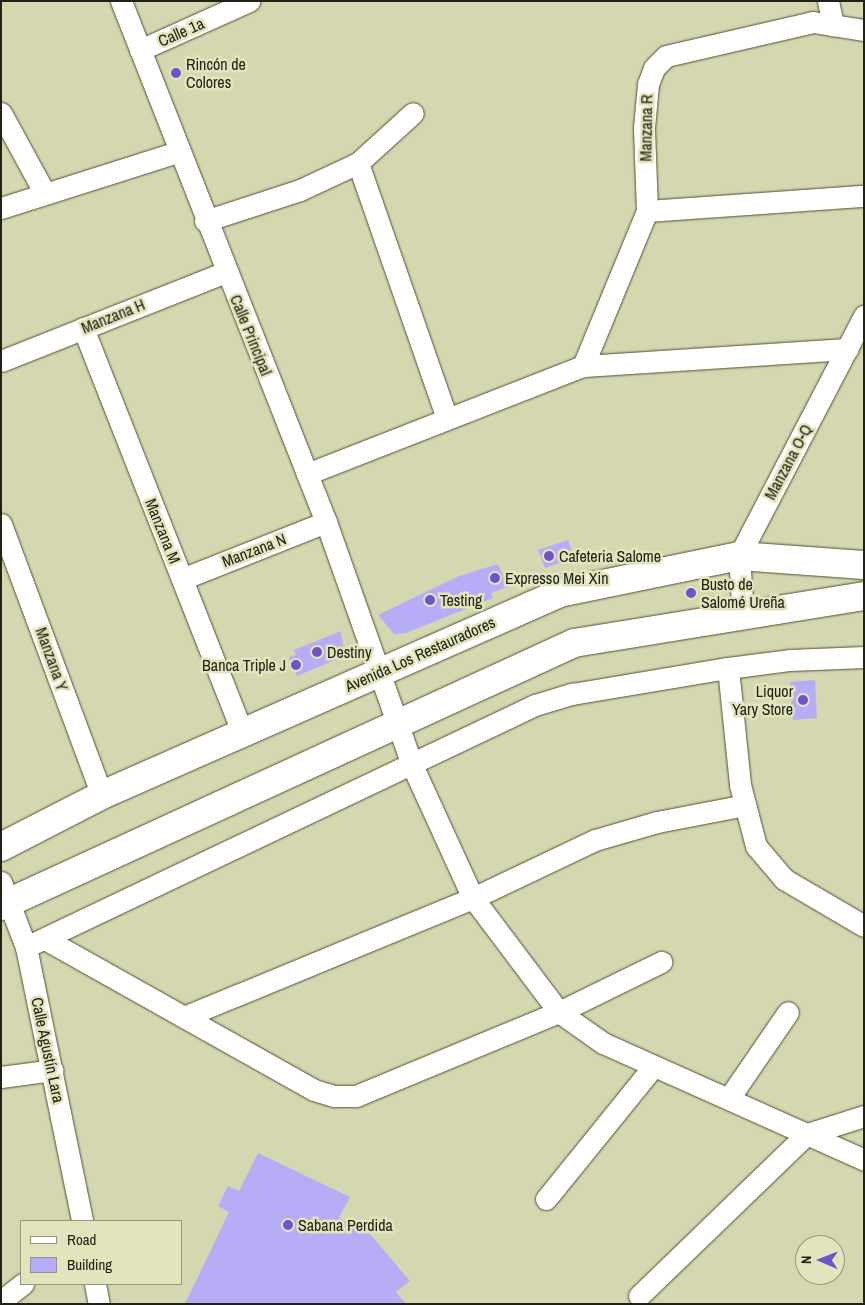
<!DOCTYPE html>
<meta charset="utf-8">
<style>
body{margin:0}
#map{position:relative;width:865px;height:1305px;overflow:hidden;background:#d5d7b1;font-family:"Archivo Narrow",sans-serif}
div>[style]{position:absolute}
.building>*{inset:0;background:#b7adf6}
.roads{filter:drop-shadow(0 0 1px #50512f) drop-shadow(0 0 1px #50512f)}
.street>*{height:21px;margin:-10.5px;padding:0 10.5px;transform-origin:10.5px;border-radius:10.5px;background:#fff}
.secondary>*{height:28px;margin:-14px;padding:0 14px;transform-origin:14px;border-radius:14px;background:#fff}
.dots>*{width:14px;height:14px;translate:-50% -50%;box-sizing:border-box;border:2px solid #e2e4bd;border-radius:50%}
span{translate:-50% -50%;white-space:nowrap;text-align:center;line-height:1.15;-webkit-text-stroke:5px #e2e4bd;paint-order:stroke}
.street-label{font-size:16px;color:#222214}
.poi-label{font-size:16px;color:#222214}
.left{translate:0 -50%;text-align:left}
.right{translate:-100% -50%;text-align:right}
.frame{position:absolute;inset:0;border:2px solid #222214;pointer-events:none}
.legend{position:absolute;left:20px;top:1220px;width:162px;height:65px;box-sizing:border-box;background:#e2e4bd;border:1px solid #959679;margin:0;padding:6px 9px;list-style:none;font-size:15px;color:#222214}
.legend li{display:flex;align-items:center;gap:10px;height:25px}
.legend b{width:25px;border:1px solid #959679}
.north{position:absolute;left:795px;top:1235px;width:50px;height:50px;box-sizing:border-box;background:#e2e4bd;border:1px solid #959679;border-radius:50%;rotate:271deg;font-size:14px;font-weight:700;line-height:20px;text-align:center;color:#222214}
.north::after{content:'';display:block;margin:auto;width:18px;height:22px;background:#7053cc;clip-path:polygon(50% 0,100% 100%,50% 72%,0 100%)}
</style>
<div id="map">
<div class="building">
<div style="clip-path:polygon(568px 540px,574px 558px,545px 568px,538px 550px)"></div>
<div style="clip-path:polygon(498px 564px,508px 587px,491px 593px,493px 598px,406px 633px,394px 634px,378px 615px,459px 576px)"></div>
<div style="clip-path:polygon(341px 631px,343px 646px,337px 659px,297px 676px,289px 657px,296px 655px,294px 650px)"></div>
<div style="clip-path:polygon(815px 680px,817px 718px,793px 720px,790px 682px)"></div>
<div style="clip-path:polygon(258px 1153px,350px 1197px,339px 1218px,369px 1233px,410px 1281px,396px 1292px,406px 1304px,185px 1304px,229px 1212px,218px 1206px,228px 1186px,239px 1191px)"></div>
</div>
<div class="roads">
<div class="street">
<div style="left:121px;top:1px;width:560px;rotate:68.52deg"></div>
<div style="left:326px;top:522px;width:258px;rotate:70.5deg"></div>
<div style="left:412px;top:765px;width:146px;rotate:65.4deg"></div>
<div style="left:473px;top:898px;width:143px;rotate:53deg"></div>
<div style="left:559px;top:1012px;width:54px;rotate:35.2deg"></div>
<div style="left:603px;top:1043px;width:286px;rotate:24.1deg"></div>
<div style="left:828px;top:1px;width:25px;rotate:78deg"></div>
<div style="left:140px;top:50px;width:120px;rotate:-24.2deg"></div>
<div style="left:1px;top:113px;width:90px;rotate:61.4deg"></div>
<div style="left:358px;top:163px;width:270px;rotate:70.8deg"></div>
<div style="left:1px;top:208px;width:186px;rotate:-17.6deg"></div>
<div style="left:647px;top:211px;width:218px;rotate:-4deg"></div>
<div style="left:205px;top:221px;width:100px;rotate:-18.1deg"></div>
<div style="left:300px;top:190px;width:64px;rotate:-25deg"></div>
<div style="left:358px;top:163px;width:74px;rotate:-42.3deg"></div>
<div style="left:83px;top:328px;width:437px;rotate:68.5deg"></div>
<div style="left:1px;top:361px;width:242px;rotate:-21.6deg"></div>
<div style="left:583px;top:366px;width:168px;rotate:-67.6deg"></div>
<div style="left:647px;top:211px;width:83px;rotate:-92.1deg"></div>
<div style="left:644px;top:128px;width:44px;rotate:-84.8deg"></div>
<div style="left:648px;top:84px;width:17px;rotate:-69deg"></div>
<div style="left:654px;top:68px;width:17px;rotate:-45deg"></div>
<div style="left:666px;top:56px;width:151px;rotate:-13deg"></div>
<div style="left:813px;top:22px;width:52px;rotate:8.9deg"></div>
<div style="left:307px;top:474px;width:296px;rotate:-21.4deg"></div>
<div style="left:583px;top:366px;width:265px;rotate:-3.7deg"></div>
<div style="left:1px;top:524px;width:289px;rotate:69.6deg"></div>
<div style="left:182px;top:579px;width:155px;rotate:-21.6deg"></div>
<div style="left:743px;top:615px;width:59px;rotate:-93.9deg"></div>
<div style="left:739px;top:556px;width:271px;rotate:-62.5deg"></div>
<div style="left:728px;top:668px;width:118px;rotate:84.1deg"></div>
<div style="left:740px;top:785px;width:63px;rotate:75.3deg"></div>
<div style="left:756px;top:846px;width:43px;rotate:49.7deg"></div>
<div style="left:784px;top:879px;width:93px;rotate:30.4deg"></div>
<div style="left:1px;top:882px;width:70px;rotate:69deg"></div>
<div style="left:26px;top:947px;width:280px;rotate:78.4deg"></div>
<div style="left:45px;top:939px;width:308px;rotate:29.3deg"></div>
<div style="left:314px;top:1090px;width:21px;rotate:17deg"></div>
<div style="left:334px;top:1096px;width:22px"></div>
<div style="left:356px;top:1096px;width:220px;rotate:-22.5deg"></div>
<div style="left:559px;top:1012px;width:114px;rotate:-26.1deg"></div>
<div style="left:26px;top:947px;width:564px;rotate:-25.43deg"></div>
<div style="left:535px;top:705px;width:39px;rotate:-17deg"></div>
<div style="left:572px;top:694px;width:158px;rotate:-9.5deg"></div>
<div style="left:728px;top:668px;width:63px;rotate:-7.4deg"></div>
<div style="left:790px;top:660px;width:74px;rotate:-2.3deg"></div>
<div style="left:184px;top:1017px;width:313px;rotate:-22.4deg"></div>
<div style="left:473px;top:898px;width:135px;rotate:-25.4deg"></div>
<div style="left:595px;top:840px;width:65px;rotate:-16.2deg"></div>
<div style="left:657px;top:822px;width:90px;rotate:-10.9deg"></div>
<div style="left:1px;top:1077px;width:52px;rotate:-7.7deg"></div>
<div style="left:729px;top:1098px;width:104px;rotate:-55.5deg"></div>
<div style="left:546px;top:1199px;width:169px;rotate:-51deg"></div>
<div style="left:95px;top:1284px;width:20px;rotate:79deg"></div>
<div style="left:639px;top:1296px;width:233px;rotate:-44deg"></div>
<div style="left:807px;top:1134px;width:60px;rotate:-17.5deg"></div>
<div style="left:1px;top:1301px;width:28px;rotate:-38deg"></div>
</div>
<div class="secondary">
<div style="left:1px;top:847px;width:114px;rotate:-27.2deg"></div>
<div style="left:102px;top:795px;width:500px;rotate:-23.8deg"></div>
<div style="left:559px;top:593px;width:184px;rotate:-11.6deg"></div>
<div style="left:739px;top:556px;width:125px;rotate:4.1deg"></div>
<div style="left:1px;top:906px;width:630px;rotate:-24.65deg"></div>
<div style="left:574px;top:643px;width:294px;rotate:-9.2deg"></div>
</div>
</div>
<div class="dots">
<div style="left:176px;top:73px;background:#7053cc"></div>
<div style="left:549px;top:556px;background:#7053cc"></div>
<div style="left:495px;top:578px;background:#7053cc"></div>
<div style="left:691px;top:593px;background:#7053cc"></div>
<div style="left:430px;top:600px;background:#7053cc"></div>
<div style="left:317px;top:652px;background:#7053cc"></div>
<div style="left:296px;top:665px;background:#7053cc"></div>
<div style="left:803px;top:700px;background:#7053cc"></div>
<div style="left:288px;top:1225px;background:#7053cc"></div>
</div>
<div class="street-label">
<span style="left:181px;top:32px;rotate:-24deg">Calle 1a</span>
<span style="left:646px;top:128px;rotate:-89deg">Manzana R</span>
<span style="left:113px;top:316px;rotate:-22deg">Manzana H</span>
<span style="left:251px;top:335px;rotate:68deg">Calle Principal</span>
<span style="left:788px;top:462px;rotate:-62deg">Manzana O-Q</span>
<span style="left:163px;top:531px;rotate:68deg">Manzana M</span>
<span style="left:254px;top:550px;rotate:-21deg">Manzana N</span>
<span style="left:420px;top:654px;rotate:-24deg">Avenida Los Restauradores</span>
<span style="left:52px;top:659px;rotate:70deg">Manzana Y</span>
<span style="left:48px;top:1050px;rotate:78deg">Calle Agustín Lara</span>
</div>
<div class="poi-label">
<span class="left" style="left:186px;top:73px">Rincón de<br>Colores</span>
<span class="left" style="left:559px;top:556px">Cafeteria Salome</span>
<span class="left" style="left:505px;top:578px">Expresso Mei Xin</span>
<span class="left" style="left:701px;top:593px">Busto de<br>Salomé Ureña</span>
<span class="left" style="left:440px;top:600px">Testing</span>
<span class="left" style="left:327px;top:652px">Destiny</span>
<span class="right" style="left:286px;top:665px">Banca Triple J</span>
<span class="right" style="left:793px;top:700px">Liquor<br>Yary Store</span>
<span class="left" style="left:298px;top:1225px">Sabana Perdida</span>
</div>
<div class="frame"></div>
<ul class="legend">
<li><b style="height:6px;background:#fff"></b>Road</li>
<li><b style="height:14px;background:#b7adf6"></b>Building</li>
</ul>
<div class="north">N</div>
</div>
